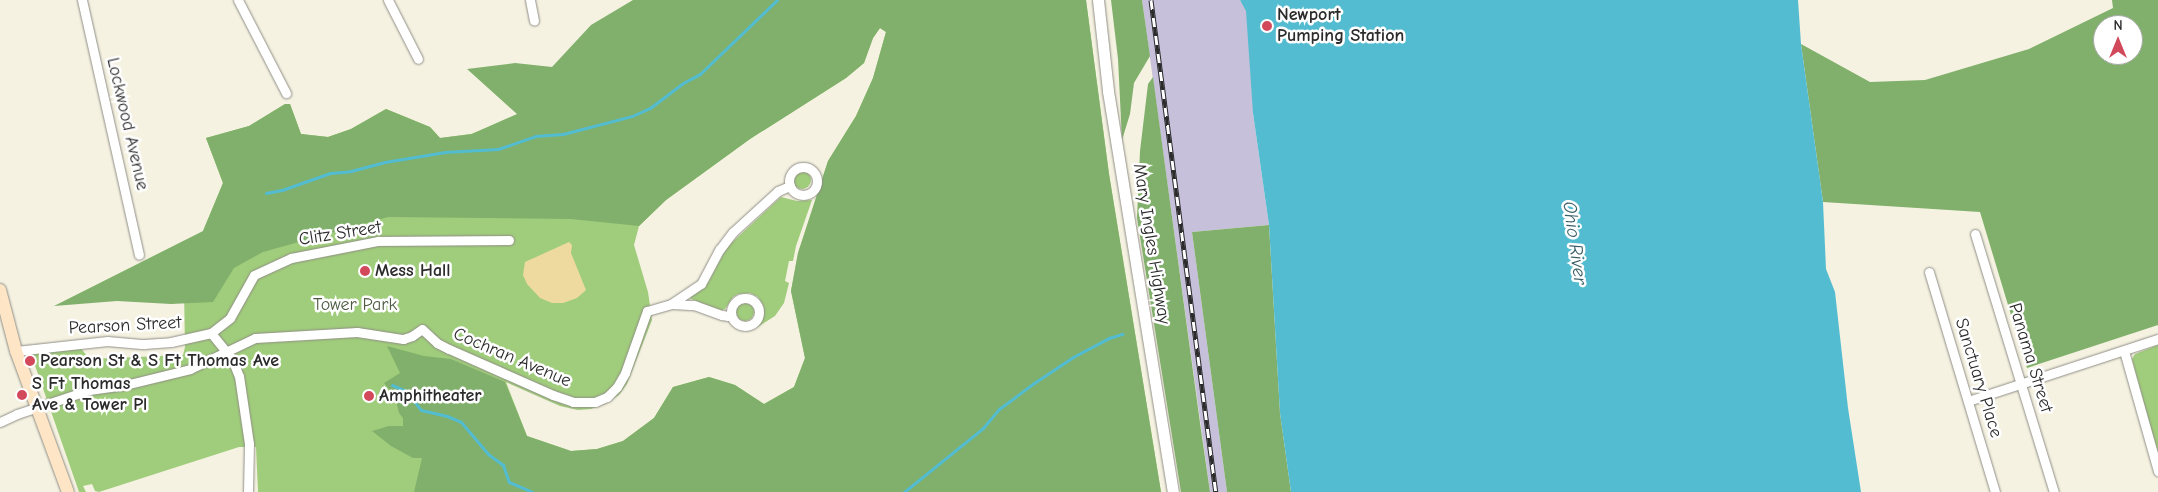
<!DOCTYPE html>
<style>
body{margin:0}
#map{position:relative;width:2158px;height:492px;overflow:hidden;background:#f5f2e2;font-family:"Comic Neue",sans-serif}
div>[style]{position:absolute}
.industrial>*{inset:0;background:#c6c0da}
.green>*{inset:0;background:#a0cd7b}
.round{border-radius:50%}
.forest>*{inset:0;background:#80b06b}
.sand>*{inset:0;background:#eeda9e}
.water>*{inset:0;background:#53bcd0}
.stream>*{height:3px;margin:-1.5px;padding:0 1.5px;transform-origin:1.5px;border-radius:1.5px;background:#53bcd0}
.roads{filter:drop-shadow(0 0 1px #908e86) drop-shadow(0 0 1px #908e86)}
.minor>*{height:9px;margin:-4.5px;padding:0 4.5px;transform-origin:4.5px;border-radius:4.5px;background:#fff}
.minor>.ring{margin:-4.5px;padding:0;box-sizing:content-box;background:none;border:9px solid #fff;border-radius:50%}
.tertiary>*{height:11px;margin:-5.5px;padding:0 5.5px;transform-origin:5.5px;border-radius:5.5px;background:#fff}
.secondary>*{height:12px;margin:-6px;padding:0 6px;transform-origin:6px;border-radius:6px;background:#fee5c5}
.rail>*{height:5px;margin-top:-2.5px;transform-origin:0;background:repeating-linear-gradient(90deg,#fff 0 9px,#2b2b2b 0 18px);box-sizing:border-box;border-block:1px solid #2b2b2b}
.dots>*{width:14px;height:14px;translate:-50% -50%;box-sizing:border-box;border:2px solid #fff;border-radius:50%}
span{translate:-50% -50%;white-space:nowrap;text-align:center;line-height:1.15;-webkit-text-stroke:5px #fff;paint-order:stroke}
.poi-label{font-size:18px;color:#2b2b2b;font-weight:700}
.left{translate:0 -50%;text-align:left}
.street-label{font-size:18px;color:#2b2b2b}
.park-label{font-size:18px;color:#4e5c43}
.water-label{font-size:19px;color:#395e65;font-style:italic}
.north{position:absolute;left:2093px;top:15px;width:50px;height:50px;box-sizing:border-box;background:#fff;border:1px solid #aaa;border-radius:50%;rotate:0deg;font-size:14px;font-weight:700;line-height:20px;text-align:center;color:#2b2b2b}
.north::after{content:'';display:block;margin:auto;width:18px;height:22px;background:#d1495b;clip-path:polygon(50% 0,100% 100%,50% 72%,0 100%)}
</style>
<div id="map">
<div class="industrial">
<div style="clip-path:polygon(1142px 0,1240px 0,1241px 2px,1272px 0,1253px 113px,1269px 225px,1192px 232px,1227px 492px,1210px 492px)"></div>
</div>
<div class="green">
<div style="clip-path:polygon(evenodd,1086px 0,1109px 174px,1161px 492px,258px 492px,256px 447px,239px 447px,99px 492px,95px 491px,92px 484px,83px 486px,86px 492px,79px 492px,31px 354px,81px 348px,89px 359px,183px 355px,185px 347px,184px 290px,203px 231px,223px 183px,206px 138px,249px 126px,285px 104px,290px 104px,301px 134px,328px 137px,351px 129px,386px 109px,430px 127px,440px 138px,471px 134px,517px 115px,718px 14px,1086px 0,880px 28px,886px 32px,873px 78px,856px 116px,828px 161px,798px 253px,791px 291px,805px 358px,794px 387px,764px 404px,735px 385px,709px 377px,673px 387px,654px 418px,623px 441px,597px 449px,571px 451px,527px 436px,506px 382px,560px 406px,578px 410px,591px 409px,605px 404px,619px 395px,627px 384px,652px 320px,648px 292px,634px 245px,639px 226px,666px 200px,750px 139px,846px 78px,864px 63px,873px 38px,880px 28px)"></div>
<div class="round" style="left:793px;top:171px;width:18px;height:18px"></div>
<div style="clip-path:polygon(781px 197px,797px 201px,812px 200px,796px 246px,793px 261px,789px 261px,785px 281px,789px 283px,784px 303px,775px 316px,756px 328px,764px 312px,764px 307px,758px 297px,750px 293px,738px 294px,733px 297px,725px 309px,720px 311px,689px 298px,709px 281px,727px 247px)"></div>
<div class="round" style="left:736px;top:303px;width:18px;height:18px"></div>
<div style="clip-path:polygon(2158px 345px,2158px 456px,2132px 359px,2135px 354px)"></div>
</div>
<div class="forest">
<div style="clip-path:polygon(633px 0,1086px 0,1109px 174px,1161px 492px,414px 492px,422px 458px,413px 458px,391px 446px,372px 431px,389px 426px,403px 426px,403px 418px,399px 413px,395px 397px,384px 383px,400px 373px,387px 346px,424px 356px,451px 359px,505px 382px,527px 436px,571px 451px,597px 449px,623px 441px,654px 418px,673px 387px,709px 377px,735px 385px,764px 404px,794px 387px,805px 358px,791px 291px,798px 253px,828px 161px,856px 116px,873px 78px,886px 32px,880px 28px,873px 38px,864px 63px,846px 78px,750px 139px,666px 200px,639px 226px,571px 219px,388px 217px,263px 252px,234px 268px,213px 302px,171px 304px,117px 301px,54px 306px,203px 231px,223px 183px,206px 138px,249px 126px,285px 104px,290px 104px,301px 134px,328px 137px,351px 129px,386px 109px,430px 127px,440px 138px,472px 134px,517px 114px,467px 69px,515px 63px,552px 67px,591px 25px)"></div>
<div style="clip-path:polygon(1111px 0,1142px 0,1150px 56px,1134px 83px,1130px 114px,1122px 140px,1118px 59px)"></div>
<div style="clip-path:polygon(evenodd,2112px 0,2158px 0,2158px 325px,2027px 368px,1980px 212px,1823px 202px,1801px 44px,1870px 82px,1925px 80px,2029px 49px,2113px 8px,2112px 0,2103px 25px,2133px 25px,2133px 55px,2103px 55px,2103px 25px)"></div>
<div style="clip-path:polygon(1153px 77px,1201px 430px,1210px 492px,1181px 492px,1137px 218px,1140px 151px,1148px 84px)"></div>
<div style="clip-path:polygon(1269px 225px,1280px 413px,1291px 492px,1227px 492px,1192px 232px)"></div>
</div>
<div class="sand">
<div style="clip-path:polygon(569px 242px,572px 245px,571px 253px,586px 290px,577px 298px,563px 303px,552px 303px,540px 298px,527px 284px,523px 275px,525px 262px)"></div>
</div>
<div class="water">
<div style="clip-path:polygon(1240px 0,1798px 0,1801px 44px,1823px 202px,1826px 269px,1835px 292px,1848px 408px,1861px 492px,1291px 492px,1280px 413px,1269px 225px,1253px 113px,1246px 11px)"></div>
</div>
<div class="stream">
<div style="left:266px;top:193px;width:16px;rotate:-11deg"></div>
<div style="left:282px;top:190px;width:51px;rotate:-19.5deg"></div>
<div style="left:330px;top:173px;width:21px;rotate:-5deg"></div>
<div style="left:351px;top:171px;width:35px;rotate:-15deg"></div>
<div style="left:385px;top:162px;width:61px;rotate:-9.5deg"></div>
<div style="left:445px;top:152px;width:53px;rotate:-3.2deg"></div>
<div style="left:498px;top:149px;width:39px;rotate:-19deg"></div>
<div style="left:535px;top:136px;width:28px;rotate:-4deg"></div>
<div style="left:563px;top:134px;width:71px;rotate:-14.6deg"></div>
<div style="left:632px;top:116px;width:20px;rotate:-24deg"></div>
<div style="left:650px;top:108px;width:41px;rotate:-37.1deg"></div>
<div style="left:683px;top:83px;width:19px;rotate:-28deg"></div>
<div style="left:700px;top:74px;width:107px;rotate:-43.9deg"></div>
<div style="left:392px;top:385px;width:15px;rotate:23deg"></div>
<div style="left:406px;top:391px;width:24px;rotate:52deg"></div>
<div style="left:421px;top:410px;width:27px;rotate:13deg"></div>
<div style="left:447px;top:416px;width:15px;rotate:23deg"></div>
<div style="left:461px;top:422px;width:42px;rotate:49.8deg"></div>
<div style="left:488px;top:454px;width:19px;rotate:36deg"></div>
<div style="left:503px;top:465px;width:18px;rotate:71deg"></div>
<div style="left:509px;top:482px;width:25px;rotate:23deg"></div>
<div style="left:904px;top:492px;width:102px;rotate:-39deg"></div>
<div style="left:983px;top:428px;width:25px;rotate:-50deg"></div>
<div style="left:999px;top:409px;width:44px;rotate:-36.6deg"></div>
<div style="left:1034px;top:383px;width:47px;rotate:-33.7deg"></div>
<div style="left:1073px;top:357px;width:41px;rotate:-27.8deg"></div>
<div style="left:1109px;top:338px;width:14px;rotate:-17deg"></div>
</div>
<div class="roads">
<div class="minor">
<div style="left:82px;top:0;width:261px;rotate:77.4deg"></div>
<div style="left:238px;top:0;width:105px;rotate:62.7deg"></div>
<div style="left:388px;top:0;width:66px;rotate:63deg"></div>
<div style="left:530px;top:0;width:21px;rotate:79deg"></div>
<div class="ring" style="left:789px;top:167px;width:19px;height:19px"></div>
<div style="left:1975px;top:234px;width:270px;rotate:73deg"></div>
<div style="left:1929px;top:272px;width:230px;rotate:73.3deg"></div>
<div class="ring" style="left:731px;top:298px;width:19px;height:19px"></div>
<div style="left:672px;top:304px;width:22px;rotate:3deg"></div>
<div style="left:694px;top:305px;width:30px;rotate:20deg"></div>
<div style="left:722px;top:315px;width:6px;rotate:9deg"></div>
<div style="left:728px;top:316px;width:4px;rotate:-45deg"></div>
<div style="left:211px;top:333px;width:24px;rotate:-38deg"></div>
<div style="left:230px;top:318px;width:49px;rotate:-60.8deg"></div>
<div style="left:254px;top:275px;width:41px;rotate:-24.7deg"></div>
<div style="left:291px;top:258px;width:89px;rotate:-11.1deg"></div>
<div style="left:378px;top:241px;width:131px;rotate:-0.4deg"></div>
<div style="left:16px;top:351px;width:92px;rotate:-6.3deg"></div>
<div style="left:107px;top:341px;width:37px;rotate:5deg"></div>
<div style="left:144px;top:344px;width:27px;rotate:-4deg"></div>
<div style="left:171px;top:342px;width:41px;rotate:-12.7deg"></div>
<div style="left:211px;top:333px;width:33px;rotate:51deg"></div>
<div style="left:232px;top:359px;width:18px;rotate:68deg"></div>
<div style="left:239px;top:376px;width:69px;rotate:81.6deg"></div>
<div style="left:249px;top:444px;width:48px;rotate:91.2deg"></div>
<div style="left:2124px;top:351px;width:125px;rotate:74.2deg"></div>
<div style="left:1968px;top:401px;width:200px;rotate:-18.1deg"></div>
<div style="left:0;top:422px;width:19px;rotate:-25deg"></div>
<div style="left:17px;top:414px;width:76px;rotate:-18.4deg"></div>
<div style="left:89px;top:390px;width:36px;rotate:-8deg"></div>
<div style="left:125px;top:385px;width:67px;rotate:-13.8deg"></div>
<div style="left:190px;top:369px;width:72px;rotate:-25.5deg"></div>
<div style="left:255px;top:338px;width:102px;rotate:-3.4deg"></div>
<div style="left:357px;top:332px;width:47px;rotate:8.7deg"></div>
<div style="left:403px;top:339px;width:9px;rotate:-18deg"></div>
<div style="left:412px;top:336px;width:12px;rotate:-35deg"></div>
<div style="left:422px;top:329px;width:21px;rotate:43deg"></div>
<div style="left:437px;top:343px;width:13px;rotate:27deg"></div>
<div style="left:449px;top:349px;width:114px;rotate:23.9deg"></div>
<div style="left:553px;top:395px;width:21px;rotate:19deg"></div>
<div style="left:573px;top:402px;width:22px"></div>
<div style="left:595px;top:402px;width:13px;rotate:-23deg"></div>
<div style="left:607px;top:397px;width:14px;rotate:-45deg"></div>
<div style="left:617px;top:387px;width:16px;rotate:-60deg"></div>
<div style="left:625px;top:373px;width:66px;rotate:-70.5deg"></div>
<div style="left:647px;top:311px;width:25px;rotate:-16deg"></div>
<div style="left:671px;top:304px;width:36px;rotate:-34deg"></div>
<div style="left:701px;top:284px;width:40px;rotate:-62deg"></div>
<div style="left:720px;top:249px;width:21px;rotate:-53deg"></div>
<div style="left:733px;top:232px;width:61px;rotate:-42.3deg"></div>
<div style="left:778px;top:191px;width:13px;rotate:-23deg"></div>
</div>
<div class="tertiary">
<div style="left:1098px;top:0;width:92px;rotate:83.7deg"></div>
<div style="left:1108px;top:91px;width:406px;rotate:80.8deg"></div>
</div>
<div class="secondary">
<div style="left:0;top:290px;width:63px;rotate:75.3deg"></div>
<div style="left:16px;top:351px;width:150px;rotate:69.8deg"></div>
</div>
</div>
<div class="rail">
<div style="left:1151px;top:0;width:496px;rotate:82.5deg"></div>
</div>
<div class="dots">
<div style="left:1267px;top:26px;background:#d1495b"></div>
<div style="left:365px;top:271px;background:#d1495b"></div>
<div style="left:30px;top:361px;background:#d1495b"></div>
<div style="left:22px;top:395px;background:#d1495b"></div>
<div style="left:369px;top:396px;background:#d1495b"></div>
</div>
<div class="poi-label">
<span class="left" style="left:1277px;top:26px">Newport<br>Pumping Station</span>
<span class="left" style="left:375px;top:271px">Mess Hall</span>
<span class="left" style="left:40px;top:361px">Pearson St &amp; S Ft Thomas Ave</span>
<span class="left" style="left:32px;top:395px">S Ft Thomas<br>Ave &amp; Tower Pl</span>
<span class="left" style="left:379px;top:396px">Amphitheater</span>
</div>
<div class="street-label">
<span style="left:127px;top:124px;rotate:77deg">Lockwood Avenue</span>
<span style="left:340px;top:234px;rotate:-9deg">Clitz Street</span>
<span style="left:1151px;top:244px;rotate:81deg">Mary Ingles Highway</span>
<span style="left:125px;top:326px;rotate:-3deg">Pearson Street</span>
<span style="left:512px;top:358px;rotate:23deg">Cochran Avenue</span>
<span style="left:2030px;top:358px;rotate:73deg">Panama Street</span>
<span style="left:1978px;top:378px;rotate:73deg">Sanctuary Place</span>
</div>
<div class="park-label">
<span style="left:355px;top:305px">Tower Park</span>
</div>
<div class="water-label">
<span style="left:1574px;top:243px;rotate:82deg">Ohio River</span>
</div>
<div class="north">N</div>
</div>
